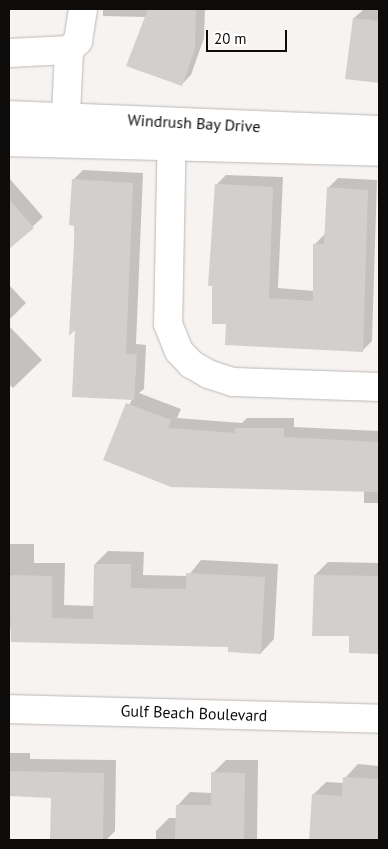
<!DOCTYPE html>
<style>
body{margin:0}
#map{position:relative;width:388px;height:849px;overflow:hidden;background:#f6f3f1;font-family:"PT Sans",sans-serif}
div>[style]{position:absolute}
.shadow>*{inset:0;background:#0003}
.building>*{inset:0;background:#d3cfce}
.roads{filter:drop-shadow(0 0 1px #bbb8b6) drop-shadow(0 0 1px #bbb8b6)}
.street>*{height:28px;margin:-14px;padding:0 14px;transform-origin:14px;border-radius:14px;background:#fff}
span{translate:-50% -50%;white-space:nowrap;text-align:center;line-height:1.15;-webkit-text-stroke:5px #fff;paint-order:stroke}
.street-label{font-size:16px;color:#0d0c0b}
.frame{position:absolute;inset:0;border:10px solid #0d0c0b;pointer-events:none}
.scale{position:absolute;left:206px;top:30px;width:81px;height:22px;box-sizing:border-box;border:2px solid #0d0c0b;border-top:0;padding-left:6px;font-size:15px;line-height:18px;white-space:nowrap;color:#0d0c0b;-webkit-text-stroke:4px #fff;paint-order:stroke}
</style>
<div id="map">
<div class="shadow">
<div style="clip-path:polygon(103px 9px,205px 9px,204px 38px,191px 75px,181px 85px,146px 17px,103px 16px)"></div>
<div style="clip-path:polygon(364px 9px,379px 9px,379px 82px,346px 78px,354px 18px)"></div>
<div style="clip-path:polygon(83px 170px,143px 173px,136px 344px,146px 345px,144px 389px,139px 393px,181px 409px,177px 418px,242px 423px,247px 418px,294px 418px,294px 427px,379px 431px,379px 503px,364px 503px,364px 490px,105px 460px,132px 399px,77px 327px,73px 180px)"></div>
<div style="clip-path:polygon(226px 175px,283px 177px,278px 288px,314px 291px,315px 244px,325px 234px,328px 188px,338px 178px,377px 180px,372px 341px,362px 351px,227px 323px,216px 185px)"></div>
<div style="clip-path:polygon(9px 178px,43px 217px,9px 248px)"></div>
<div style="clip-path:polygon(9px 285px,26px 303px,9px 320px)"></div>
<div style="clip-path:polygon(9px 326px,42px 360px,13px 388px,9px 384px)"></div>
<div style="clip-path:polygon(9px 544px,34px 544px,34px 563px,65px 563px,64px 605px,94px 606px,95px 564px,108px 551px,144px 552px,143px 575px,188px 576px,201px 560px,278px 564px,274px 639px,261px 653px,229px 646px,9px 627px)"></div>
<div style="clip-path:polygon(328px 562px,379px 563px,379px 653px,350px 652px,350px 635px,315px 575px)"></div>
<div style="clip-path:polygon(9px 753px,30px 753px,30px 759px,116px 760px,115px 831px,106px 840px,52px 840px,52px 796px,9px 795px)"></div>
<div style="clip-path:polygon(226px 760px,258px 760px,257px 840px,156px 840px,156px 831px,169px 818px,177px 818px,177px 806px,190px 792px,212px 793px,213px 773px)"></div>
<div style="clip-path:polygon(358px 764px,379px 766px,379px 840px,310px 840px,313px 795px,326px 782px,344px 783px,345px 778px)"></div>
</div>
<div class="building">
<div style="clip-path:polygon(148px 9px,196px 9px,195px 49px,182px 86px,126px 66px)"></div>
<div style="clip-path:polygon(353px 18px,379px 21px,379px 83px,345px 79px)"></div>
<div style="clip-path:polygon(72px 179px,133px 183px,126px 354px,137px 354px,134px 400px,72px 397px,75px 330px,69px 336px,75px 226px,69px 225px)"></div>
<div style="clip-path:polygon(215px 184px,273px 187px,269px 298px,313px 301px,313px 244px,324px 244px,327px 187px,368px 190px,363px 352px,225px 345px,226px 324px,212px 324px,212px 286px,208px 286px)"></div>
<div style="clip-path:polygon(9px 199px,34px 228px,9px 249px)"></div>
<div style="clip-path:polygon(126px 403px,171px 420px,168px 428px,235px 433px,235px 428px,284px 428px,284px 437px,379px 442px,379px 492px,171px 487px,103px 460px)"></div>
<div style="clip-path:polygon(94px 564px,131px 564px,131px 588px,186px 589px,186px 573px,265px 577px,261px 654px,228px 652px,228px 647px,11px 642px,9px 575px,52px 576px,52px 618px,93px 619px)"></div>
<div style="clip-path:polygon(314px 575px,379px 576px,379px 654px,349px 653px,349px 636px,312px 636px)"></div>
<div style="clip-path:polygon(9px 771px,104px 773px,103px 840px,50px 840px,51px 798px,9px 796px)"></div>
<div style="clip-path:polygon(211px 772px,245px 773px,244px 840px,175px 840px,176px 805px,211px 805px)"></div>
<div style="clip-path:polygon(343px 777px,379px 779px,379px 840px,309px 840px,312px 794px,342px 796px)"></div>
</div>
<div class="roads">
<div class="street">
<div style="left:9px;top:53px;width:60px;rotate:-2.9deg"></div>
<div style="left:69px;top:50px;width:13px;rotate:-45deg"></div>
<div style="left:78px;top:41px;width:32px;rotate:-81deg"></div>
<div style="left:9px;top:115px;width:370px;rotate:2.3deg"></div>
<div style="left:172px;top:122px;width:202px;rotate:91.1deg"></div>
<div style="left:168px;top:324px;width:29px;rotate:68deg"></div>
<div style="left:179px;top:351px;width:18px;rotate:47deg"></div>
<div style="left:191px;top:364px;width:20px;rotate:30deg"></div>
<div style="left:208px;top:374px;width:26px;rotate:18deg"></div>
<div style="left:233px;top:382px;width:146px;rotate:2deg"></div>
<div style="left:65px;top:136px;width:86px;rotate:-87.3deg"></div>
<div style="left:9px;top:142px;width:370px;rotate:1.5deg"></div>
<div style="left:9px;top:709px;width:370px;rotate:1.5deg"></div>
</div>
</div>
<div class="street-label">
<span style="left:194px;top:123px;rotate:3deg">Windrush Bay Drive</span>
<span style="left:194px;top:713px;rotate:2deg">Gulf Beach Boulevard</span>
</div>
<div class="frame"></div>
<div class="scale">20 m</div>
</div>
